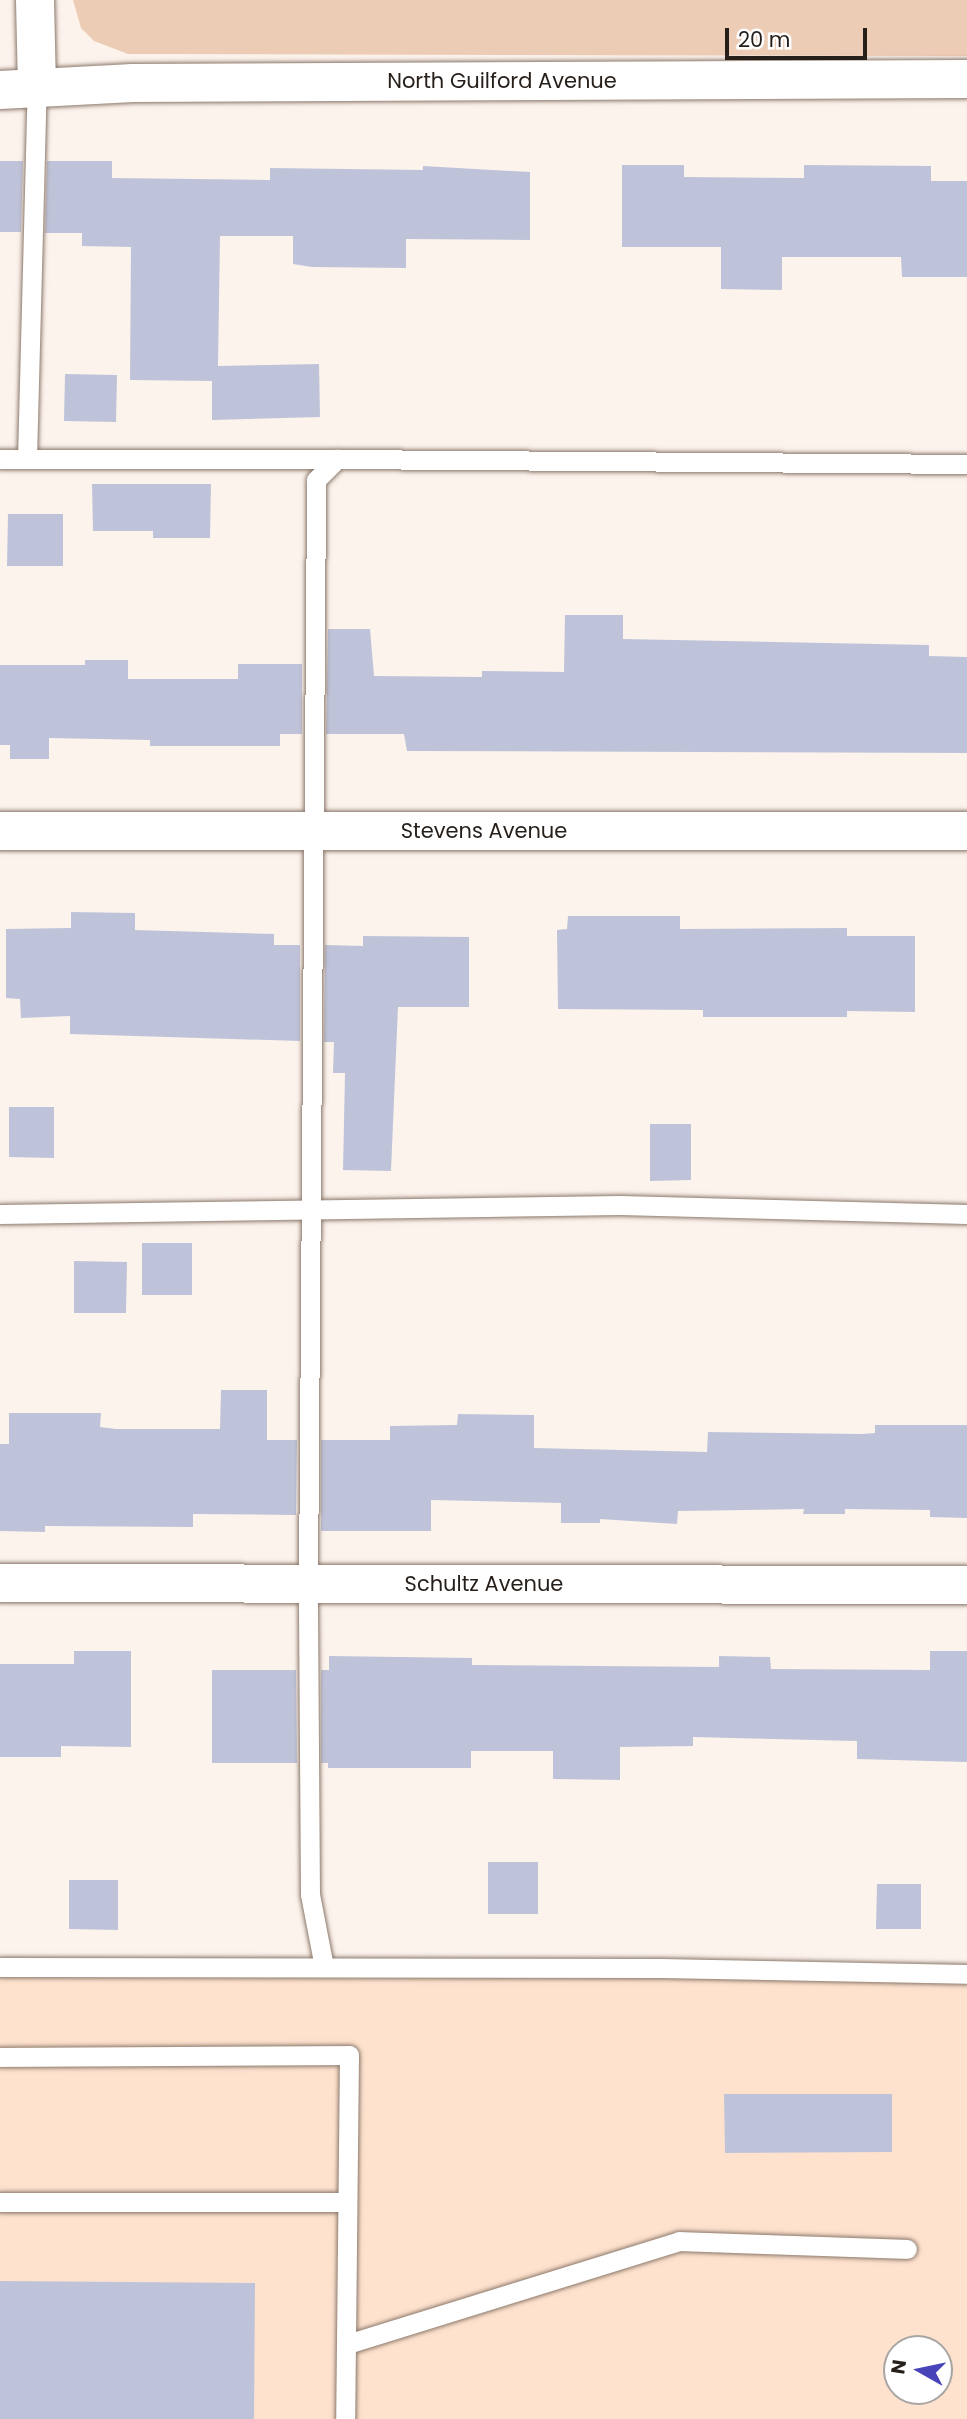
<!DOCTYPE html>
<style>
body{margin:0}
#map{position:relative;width:967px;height:2419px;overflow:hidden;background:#fcf3ed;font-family:Poppins,sans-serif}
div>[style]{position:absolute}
.built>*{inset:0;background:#fee2ce}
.green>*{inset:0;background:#edccb5}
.building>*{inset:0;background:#bfc3d9}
.roads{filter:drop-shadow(0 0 2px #8c796b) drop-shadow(0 0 2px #8c796b)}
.service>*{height:19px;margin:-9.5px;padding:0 9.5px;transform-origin:9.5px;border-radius:9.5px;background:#fff}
.minor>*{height:38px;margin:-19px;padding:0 19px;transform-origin:19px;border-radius:19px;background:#fff}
span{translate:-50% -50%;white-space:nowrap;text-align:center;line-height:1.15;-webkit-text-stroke:5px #fff;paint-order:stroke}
.street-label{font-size:21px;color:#261e19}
.north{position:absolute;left:883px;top:2335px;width:70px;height:70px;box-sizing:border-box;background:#fff;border:2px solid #a8a5a3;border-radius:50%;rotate:279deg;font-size:19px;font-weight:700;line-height:28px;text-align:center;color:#261e19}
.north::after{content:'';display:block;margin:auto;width:24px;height:32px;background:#4843b9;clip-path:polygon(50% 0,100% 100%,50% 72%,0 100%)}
.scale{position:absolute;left:725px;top:28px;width:142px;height:32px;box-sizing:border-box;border:4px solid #261e19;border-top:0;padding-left:9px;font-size:21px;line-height:24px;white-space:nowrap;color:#261e19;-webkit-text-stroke:5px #fff;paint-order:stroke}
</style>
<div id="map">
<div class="built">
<div style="clip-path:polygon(evenodd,0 1972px,967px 1978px,967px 2419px,0 2419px,0 1972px,897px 2349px,939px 2349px,939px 2391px,897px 2391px,897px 2349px)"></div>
</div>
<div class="green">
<div style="clip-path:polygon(73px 0,967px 0,967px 56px,128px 54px,94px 41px,81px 28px)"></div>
</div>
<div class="building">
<div style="clip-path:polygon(0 161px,23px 161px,21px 232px,0 232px)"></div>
<div style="clip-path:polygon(47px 161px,112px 161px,112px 178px,270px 180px,270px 168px,423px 170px,423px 166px,530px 172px,530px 240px,406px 239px,406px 268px,312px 267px,293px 264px,293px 236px,220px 236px,218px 366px,319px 364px,320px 417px,212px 420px,212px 381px,130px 380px,131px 247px,82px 246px,82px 233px,45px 233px)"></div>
<div style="clip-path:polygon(622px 165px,684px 165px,684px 177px,804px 178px,804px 165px,931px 166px,931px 181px,967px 181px,967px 277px,902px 277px,901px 257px,782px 257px,782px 290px,721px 289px,721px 247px,622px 247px)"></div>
<div style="clip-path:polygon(65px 374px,117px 375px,116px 422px,64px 421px)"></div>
<div style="clip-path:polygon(92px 484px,211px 484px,210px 538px,153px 538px,153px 531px,93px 531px)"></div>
<div style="clip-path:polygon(8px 514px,63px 514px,63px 566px,7px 566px)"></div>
<div style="clip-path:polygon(565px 615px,623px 615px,623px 639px,929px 645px,929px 656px,967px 657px,967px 753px,407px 751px,404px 734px,326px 734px,328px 629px,370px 629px,374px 676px,482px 677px,482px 671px,564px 672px)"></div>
<div style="clip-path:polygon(85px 660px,128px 660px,128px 679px,238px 679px,238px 664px,302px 664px,302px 734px,280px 734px,280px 746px,150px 746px,150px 740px,49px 738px,49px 759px,10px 759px,10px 745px,0 745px,0 665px,85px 665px)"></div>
<div style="clip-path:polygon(71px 912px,135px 913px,135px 930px,274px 934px,274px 945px,300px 945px,300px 1041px,70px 1034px,70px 1016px,21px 1018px,20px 999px,6px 998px,6px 929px,71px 928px)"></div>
<div style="clip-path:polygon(568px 916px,680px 916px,680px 929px,847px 928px,847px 936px,915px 936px,915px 1012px,847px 1011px,847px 1017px,703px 1017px,703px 1010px,558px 1009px,557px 930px,567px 929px)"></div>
<div style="clip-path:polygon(363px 936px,469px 937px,469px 1007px,398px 1007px,391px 1171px,343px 1170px,345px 1073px,333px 1073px,334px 1042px,324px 1042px,325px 945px,363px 946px)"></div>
<div style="clip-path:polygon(9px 1107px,54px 1107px,54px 1158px,9px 1157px)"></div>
<div style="clip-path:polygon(650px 1124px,691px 1124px,691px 1180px,650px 1181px)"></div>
<div style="clip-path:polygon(142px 1243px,192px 1243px,192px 1295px,142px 1295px)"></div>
<div style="clip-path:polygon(74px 1261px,127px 1262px,126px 1313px,74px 1313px)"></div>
<div style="clip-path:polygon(221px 1390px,267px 1390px,267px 1440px,297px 1440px,296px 1515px,193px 1514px,193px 1527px,45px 1526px,45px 1532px,0 1531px,0 1444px,9px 1444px,9px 1413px,101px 1413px,100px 1427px,116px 1429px,220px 1429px)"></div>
<div style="clip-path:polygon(458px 1414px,534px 1415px,534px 1448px,707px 1452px,708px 1432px,862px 1434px,875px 1433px,875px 1425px,967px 1425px,967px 1518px,930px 1517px,930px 1510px,845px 1509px,845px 1514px,803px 1514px,804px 1509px,678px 1511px,677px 1524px,600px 1519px,600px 1523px,561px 1523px,561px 1503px,431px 1500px,431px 1531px,321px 1531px,321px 1440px,390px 1440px,390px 1426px,457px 1425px)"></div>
<div style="clip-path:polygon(74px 1651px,131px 1651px,131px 1747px,61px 1746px,61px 1757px,0 1757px,0 1664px,74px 1664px)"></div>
<div style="clip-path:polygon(930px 1651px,967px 1651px,967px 1762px,857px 1759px,857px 1741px,693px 1737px,693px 1746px,620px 1747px,620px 1780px,553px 1779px,553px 1751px,471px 1751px,471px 1768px,328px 1768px,328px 1763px,321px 1763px,321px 1670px,329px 1670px,329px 1656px,472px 1658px,472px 1665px,719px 1667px,719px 1656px,770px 1657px,771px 1669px,930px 1670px)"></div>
<div style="clip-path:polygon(212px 1670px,296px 1670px,297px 1763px,212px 1763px)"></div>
<div style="clip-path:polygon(488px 1862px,538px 1862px,538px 1914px,488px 1914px)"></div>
<div style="clip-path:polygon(69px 1880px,118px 1880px,118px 1930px,69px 1929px)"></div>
<div style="clip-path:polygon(877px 1884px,921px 1884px,921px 1929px,876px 1929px)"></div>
<div style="clip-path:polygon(724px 2094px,892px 2094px,892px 2152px,725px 2153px)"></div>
<div style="clip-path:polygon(0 2281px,255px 2283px,254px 2419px,0 2419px)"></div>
</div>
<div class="roads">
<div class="service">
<div style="left:0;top:459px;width:337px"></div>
<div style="left:27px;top:459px;width:373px;rotate:-88.5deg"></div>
<div style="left:0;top:1214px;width:620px;rotate:-0.83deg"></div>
<div style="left:620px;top:1205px;width:347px;rotate:1.5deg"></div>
<div style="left:0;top:1967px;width:661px;rotate:0.09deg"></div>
<div style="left:661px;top:1968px;width:306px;rotate:1.1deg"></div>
<div style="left:324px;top:1967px;width:74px;rotate:-100.9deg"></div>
<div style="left:310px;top:1894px;width:310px;rotate:-90.4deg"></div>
<div style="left:308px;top:1584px;width:1104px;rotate:-89.58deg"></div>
<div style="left:316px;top:480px;width:30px;rotate:-45deg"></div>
<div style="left:337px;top:459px;width:630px;rotate:0.45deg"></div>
<div style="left:0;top:2057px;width:349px;rotate:-0.3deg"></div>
<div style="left:349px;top:2055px;width:364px;rotate:90.6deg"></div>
<div style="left:0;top:2202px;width:347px"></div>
<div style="left:347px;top:2344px;width:348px;rotate:-17.2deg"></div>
<div style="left:679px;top:2241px;width:228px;rotate:2deg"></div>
</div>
<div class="minor">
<div style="left:35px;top:0;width:86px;rotate:88.7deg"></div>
<div style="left:0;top:90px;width:133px;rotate:-3deg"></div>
<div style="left:133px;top:83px;width:834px;rotate:-0.27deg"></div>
<div style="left:0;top:831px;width:967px"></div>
<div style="left:0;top:1583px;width:967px;rotate:0.12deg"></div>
</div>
</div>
<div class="street-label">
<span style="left:502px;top:81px">North Guilford Avenue</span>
<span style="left:484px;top:831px">Stevens Avenue</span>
<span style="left:484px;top:1584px">Schultz Avenue</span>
</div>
<div class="north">N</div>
<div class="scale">20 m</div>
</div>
